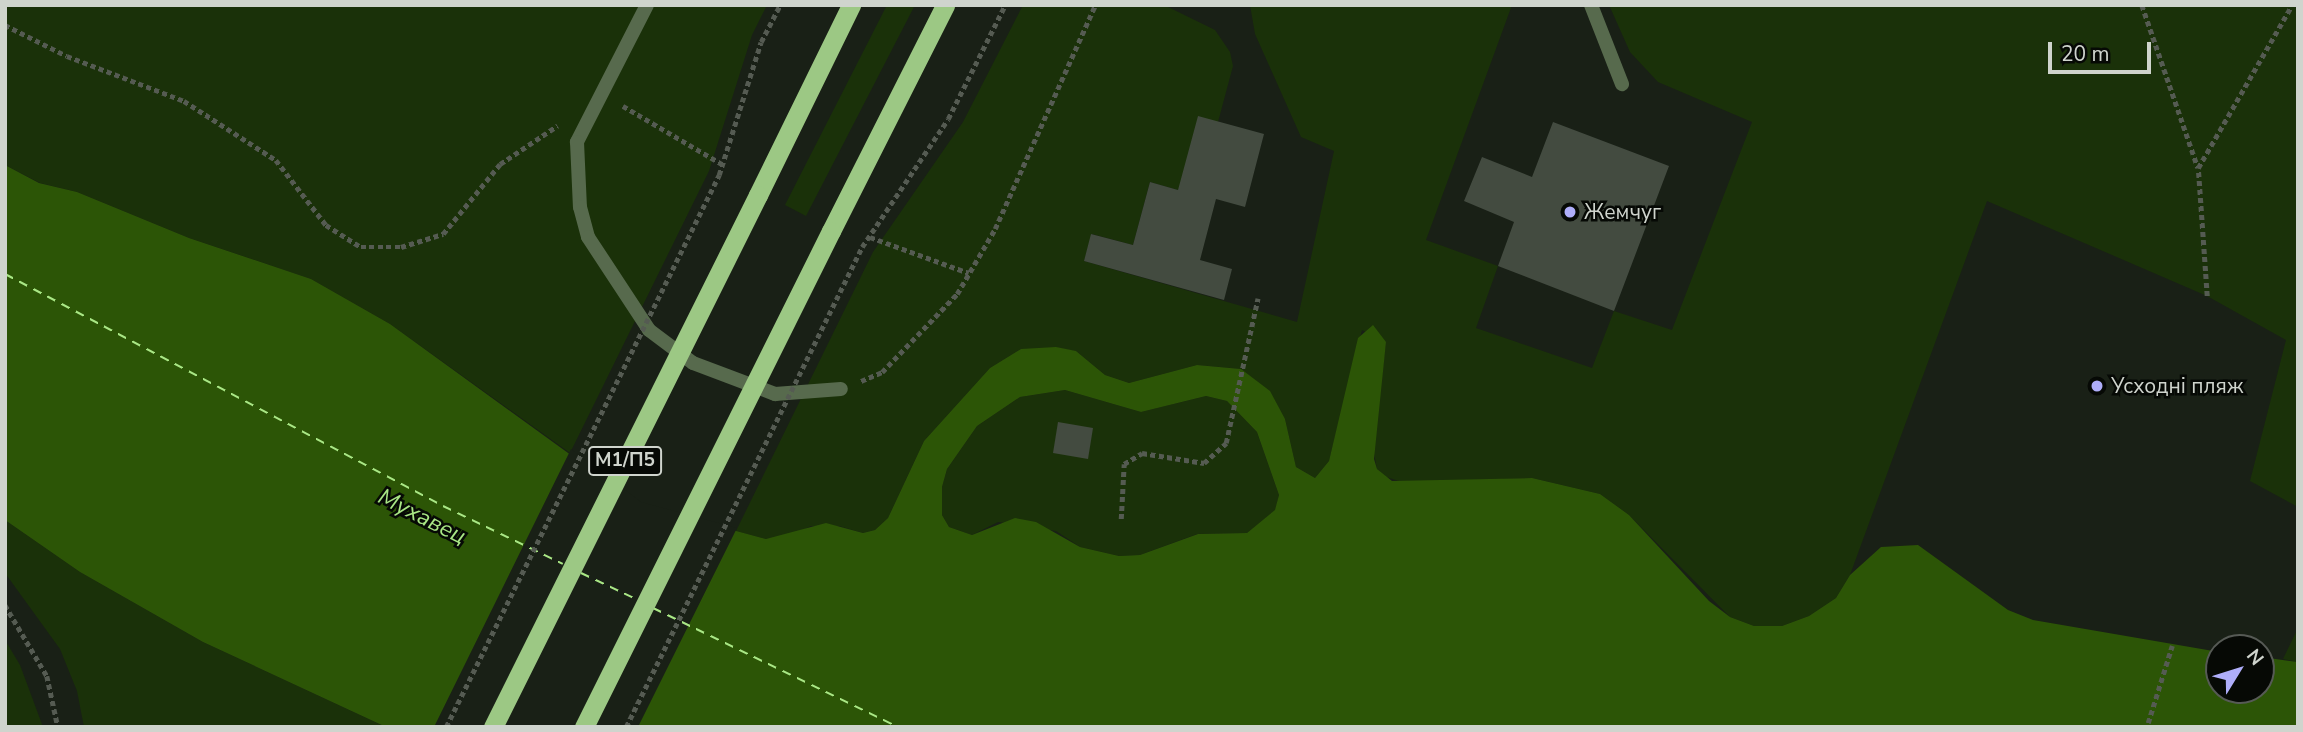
<!DOCTYPE html>
<meta charset="utf-8">
<style>
body{margin:0}
#map{position:relative;width:2303px;height:732px;overflow:hidden;background:#192016;font-family:"Nunito Sans",sans-serif}
div>[style]{position:absolute}
.green>*{inset:0;background:#1a3109}
.water>*{inset:0;background:#2c5506}
.pier>*{inset:0;background:#192016}
.ferry>*{height:2px;margin-top:-1px;transform-origin:0;background:repeating-linear-gradient(90deg,#a9e785 0 9px,transparent 0 16px)}
.building>*{inset:0;background:#434b40}
.path>*{height:4.5px;margin-top:-2.25px;transform-origin:0;background:repeating-linear-gradient(90deg,#555b52 0 5px,transparent 0 8.5px)}
.service>*{height:14px;margin:-7px;padding:0 7px;transform-origin:7px;border-radius:7px;background:#576a4d}
.trunk>*{height:19px;margin:-9.5px;padding:0 9.5px;transform-origin:9.5px;border-radius:9.5px;background:#9cc884}
.path-bridge>*{height:4.5px;margin-top:-2.25px;transform-origin:0;background:repeating-linear-gradient(90deg,#555b52 0 5px,transparent 0 8.5px)}
.trunk-bridge>*{height:19px;margin:-9.5px;padding:0 9.5px;transform-origin:9.5px;border-radius:9.5px;background:#9cc884}
.dots>*{width:19px;height:19px;translate:-50% -50%;box-sizing:border-box;border:4px solid #060905;border-radius:50%}
span{translate:-50% -50%;white-space:nowrap;text-align:center;line-height:1.15;-webkit-text-stroke:5px #060905;paint-order:stroke}
.shield-label span{padding:2px 5px;background:#060905;border:2px solid;border-radius:5px;-webkit-text-stroke-width:0}
.shield-label{font-size:19px;color:#cfd4cd;font-weight:700}
.poi-label{font-size:21px;color:#cfd4cd}
.left{translate:0 -50%;text-align:left}
.water-label{font-size:23px;color:#a9e785;font-style:italic}
.frame{position:absolute;inset:0;border:7px solid #cfd4cd;pointer-events:none}
.north{position:absolute;left:2205px;top:634px;width:70px;height:70px;box-sizing:border-box;background:#060905;border:2px solid #565a55;border-radius:50%;rotate:52deg;font-size:19px;font-weight:700;line-height:28px;text-align:center;color:#cfd4cd}
.north::after{content:'';display:block;margin:auto;width:24px;height:32px;background:#afaefa;clip-path:polygon(50% 0,100% 100%,50% 72%,0 100%)}
.scale{position:absolute;left:2048px;top:42px;width:103px;height:32px;box-sizing:border-box;border:4px solid #cfd4cd;border-top:0;padding-left:9px;font-size:21px;line-height:24px;white-space:nowrap;color:#cfd4cd;-webkit-text-stroke:5px #060905;paint-order:stroke}
</style>
<div id="map">
<div class="green">
<div style="clip-path:polygon(5px 5px,767px 5px,752px 35px,709px 171px,570px 453px,390px 324px,311px 279px,189px 238px,77px 192px,40px 183px,5px 165px)"></div>
<div style="clip-path:polygon(887px 5px,915px 5px,806px 216px,785px 205px)"></div>
<div style="clip-path:polygon(1023px 5px,1164px 5px,1215px 30px,1230px 52px,1233px 66px,1218px 122px,1178px 190px,1150px 182px,1133px 245px,1092px 234px,1084px 261px,1297px 322px,1334px 151px,1301px 137px,1255px 34px,1250px 5px,1512px 5px,1426px 240px,1498px 266px,1476px 328px,1592px 368px,1614px 311px,1672px 330px,1752px 122px,1658px 82px,1630px 52px,1609px 5px,2298px 5px,2298px 507px,2250px 481px,2286px 340px,2207px 296px,1987px 201px,1850px 575px,1836px 598px,1809px 616px,1782px 626px,1754px 626px,1730px 617px,1629px 515px,1600px 494px,1532px 478px,1402px 482px,1383px 476px,1377px 469px,1373px 448px,1386px 342px,1362px 330px,1329px 461px,1315px 478px,1296px 467px,1285px 419px,1241px 369px,1197px 365px,1129px 383px,1105px 375px,1076px 351px,1021px 349px,990px 368px,924px 441px,888px 518px,875px 530px,863px 533px,839px 526px,811px 526px,790px 536px,766px 539px,736px 531px,873px 252px,963px 122px)"></div>
<div style="clip-path:polygon(1065px 390px,1141px 412px,1206px 396px,1227px 401px,1257px 432px,1279px 495px,1276px 510px,1247px 533px,1197px 534px,1140px 555px,1119px 556px,1080px 547px,1056px 531px,998px 522px,972px 535px,949px 527px,942px 515px,942px 487px,947px 469px,977px 426px,1020px 397px)"></div>
<div style="clip-path:polygon(5px 520px,80px 572px,203px 642px,386px 727px,84px 727px,77px 691px,60px 649px,5px 573px)"></div>
<div style="clip-path:polygon(2298px 628px,2298px 662px,2283px 659px)"></div>
<div style="clip-path:polygon(5px 640px,20px 665px,43px 727px,5px 727px)"></div>
</div>
<div class="water">
<div style="clip-path:polygon(evenodd,5px 165px,39px 183px,77px 192px,189px 238px,311px 279px,390px 324px,640px 505px,766px 539px,826px 523px,863px 533px,875px 530px,888px 518px,924px 441px,990px 368px,1021px 349px,1056px 347px,1076px 351px,1105px 375px,1129px 383px,1197px 365px,1241px 369px,1270px 391px,1285px 419px,1296px 467px,1315px 478px,1329px 461px,1358px 338px,1373px 325px,1386px 342px,1374px 459px,1377px 469px,1392px 481px,1532px 478px,1600px 494px,1629px 515px,1709px 601px,1730px 617px,1754px 626px,1782px 626px,1809px 616px,1836px 598px,1850px 575px,1881px 547px,1918px 545px,2008px 610px,2033px 620px,2219px 652px,2219px 690px,2261px 690px,2261px 657px,2298px 662px,2298px 727px,386px 727px,203px 642px,80px 572px,5px 520px,5px 165px,1065px 390px,1141px 412px,1206px 396px,1227px 401px,1257px 432px,1279px 495px,1275px 510px,1247px 533px,1198px 534px,1140px 555px,1119px 556px,1080px 547px,1036px 522px,1015px 518px,972px 535px,949px 527px,942px 515px,942px 487px,947px 469px,977px 426px,1020px 397px,1065px 390px)"></div>
</div>
<div class="pier">
<div style="clip-path:polygon(571px 449px,641px 502px,737px 528px,638px 727px,434px 727px)"></div>
</div>
<div class="ferry">
<div style="left:5px;top:274px;width:496px;rotate:27.9deg"></div>
<div style="left:443px;top:506px;width:133px;rotate:25.8deg"></div>
<div style="left:581px;top:573px;width:61px;rotate:25.3deg"></div>
<div style="left:653px;top:608px;width:272px;rotate:25.9deg"></div>
</div>
<div class="building">
<div style="clip-path:polygon(1198px 116px,1264px 134px,1245px 207px,1216px 199px,1200px 260px,1232px 269px,1224px 300px,1084px 261px,1091px 234px,1133px 245px,1150px 182px,1178px 190px)"></div>
<div style="clip-path:polygon(1553px 122px,1669px 166px,1614px 311px,1498px 266px,1514px 222px,1464px 201px,1482px 157px,1532px 177px)"></div>
<div style="clip-path:polygon(1058px 422px,1093px 428px,1088px 459px,1053px 453px)"></div>
</div>
<div class="path">
<div style="left:2142px;top:5px;width:172px;rotate:71deg"></div>
<div style="left:5px;top:25px;width:69px;rotate:26.6deg"></div>
<div style="left:67px;top:56px;width:125px;rotate:21deg"></div>
<div style="left:184px;top:101px;width:109px;rotate:32.7deg"></div>
<div style="left:276px;top:160px;width:82px;rotate:52.4deg"></div>
<div style="left:326px;top:225px;width:41px;rotate:32.2deg"></div>
<div style="left:361px;top:247px;width:40px"></div>
<div style="left:401px;top:247px;width:44px;rotate:-17.2deg"></div>
<div style="left:443px;top:234px;width:90px;rotate:-50.8deg"></div>
<div style="left:500px;top:164px;width:69px;rotate:-33.7deg"></div>
<div style="left:623px;top:106px;width:115px;rotate:30.4deg"></div>
<div style="left:719px;top:175px;width:139px;rotate:-72.5deg"></div>
<div style="left:761px;top:42px;width:42px;rotate:-62.8deg"></div>
<div style="left:870px;top:237px;width:105px;rotate:20deg"></div>
<div style="left:862px;top:247px;width:154px;rotate:-56.1deg"></div>
<div style="left:948px;top:119px;width:127px;rotate:-63.4deg"></div>
<div style="left:2207px;top:296px;width:128px;rotate:-94deg"></div>
<div style="left:2198px;top:168px;width:188px;rotate:-60deg"></div>
<div style="left:861px;top:381px;width:23px;rotate:-23deg"></div>
<div style="left:882px;top:372px;width:108px;rotate:-46.1deg"></div>
<div style="left:957px;top:294px;width:75px;rotate:-59.7deg"></div>
<div style="left:995px;top:229px;width:245px;rotate:-65.9deg"></div>
<div style="left:1121px;top:519px;width:55px;rotate:-86.9deg"></div>
<div style="left:1124px;top:464px;width:21px;rotate:-31deg"></div>
<div style="left:1142px;top:453px;width:63px;rotate:9.2deg"></div>
<div style="left:1204px;top:463px;width:30px;rotate:-42deg"></div>
<div style="left:1226px;top:443px;width:148px;rotate:-77.6deg"></div>
<div style="left:5px;top:605px;width:82px;rotate:59.4deg"></div>
<div style="left:47px;top:676px;width:52px;rotate:77.8deg"></div>
<div style="left:2148px;top:723px;width:81px;rotate:-72.7deg"></div>
</div>
<div class="service">
<div style="left:647px;top:5px;width:154px;rotate:117.1deg"></div>
<div style="left:577px;top:142px;width:65px;rotate:87.4deg"></div>
<div style="left:580px;top:207px;width:31px;rotate:75deg"></div>
<div style="left:588px;top:237px;width:111px;rotate:56.7deg"></div>
<div style="left:649px;top:330px;width:55px;rotate:36.9deg"></div>
<div style="left:693px;top:363px;width:88px;rotate:20.7deg"></div>
<div style="left:775px;top:394px;width:66px;rotate:-4.3deg"></div>
<div style="left:1591px;top:5px;width:85px;rotate:68.6deg"></div>
</div>
<div class="trunk">
<div style="left:758px;top:195px;width:212px;rotate:-63.9deg"></div>
<div style="left:831px;top:231px;width:253px;rotate:-63.2deg"></div>
</div>
<div class="path-bridge">
<div style="left:446px;top:727px;width:616px;rotate:-63.68deg"></div>
<div style="left:626px;top:727px;width:535px;rotate:-63.82deg"></div>
</div>
<div class="trunk-bridge">
<div style="left:493px;top:727px;width:594px;rotate:-63.52deg"></div>
<div style="left:584px;top:727px;width:554px;rotate:-63.53deg"></div>
</div>
<div class="dots">
<div style="left:1570px;top:212px;background:#afaefa"></div>
<div style="left:2097px;top:386px;background:#afaefa"></div>
</div>
<div class="shield-label">
<span style="left:625px;top:461px">М1/П5</span>
</div>
<div class="poi-label">
<span class="left" style="left:1584px;top:212px">Жемчуг</span>
<span class="left" style="left:2111px;top:386px">Усходні пляж</span>
</div>
<div class="water-label">
<span style="left:422px;top:517px;rotate:27deg">Мухавец</span>
</div>
<div class="frame"></div>
<div class="north">N</div>
<div class="scale">20 m</div>
</div>
